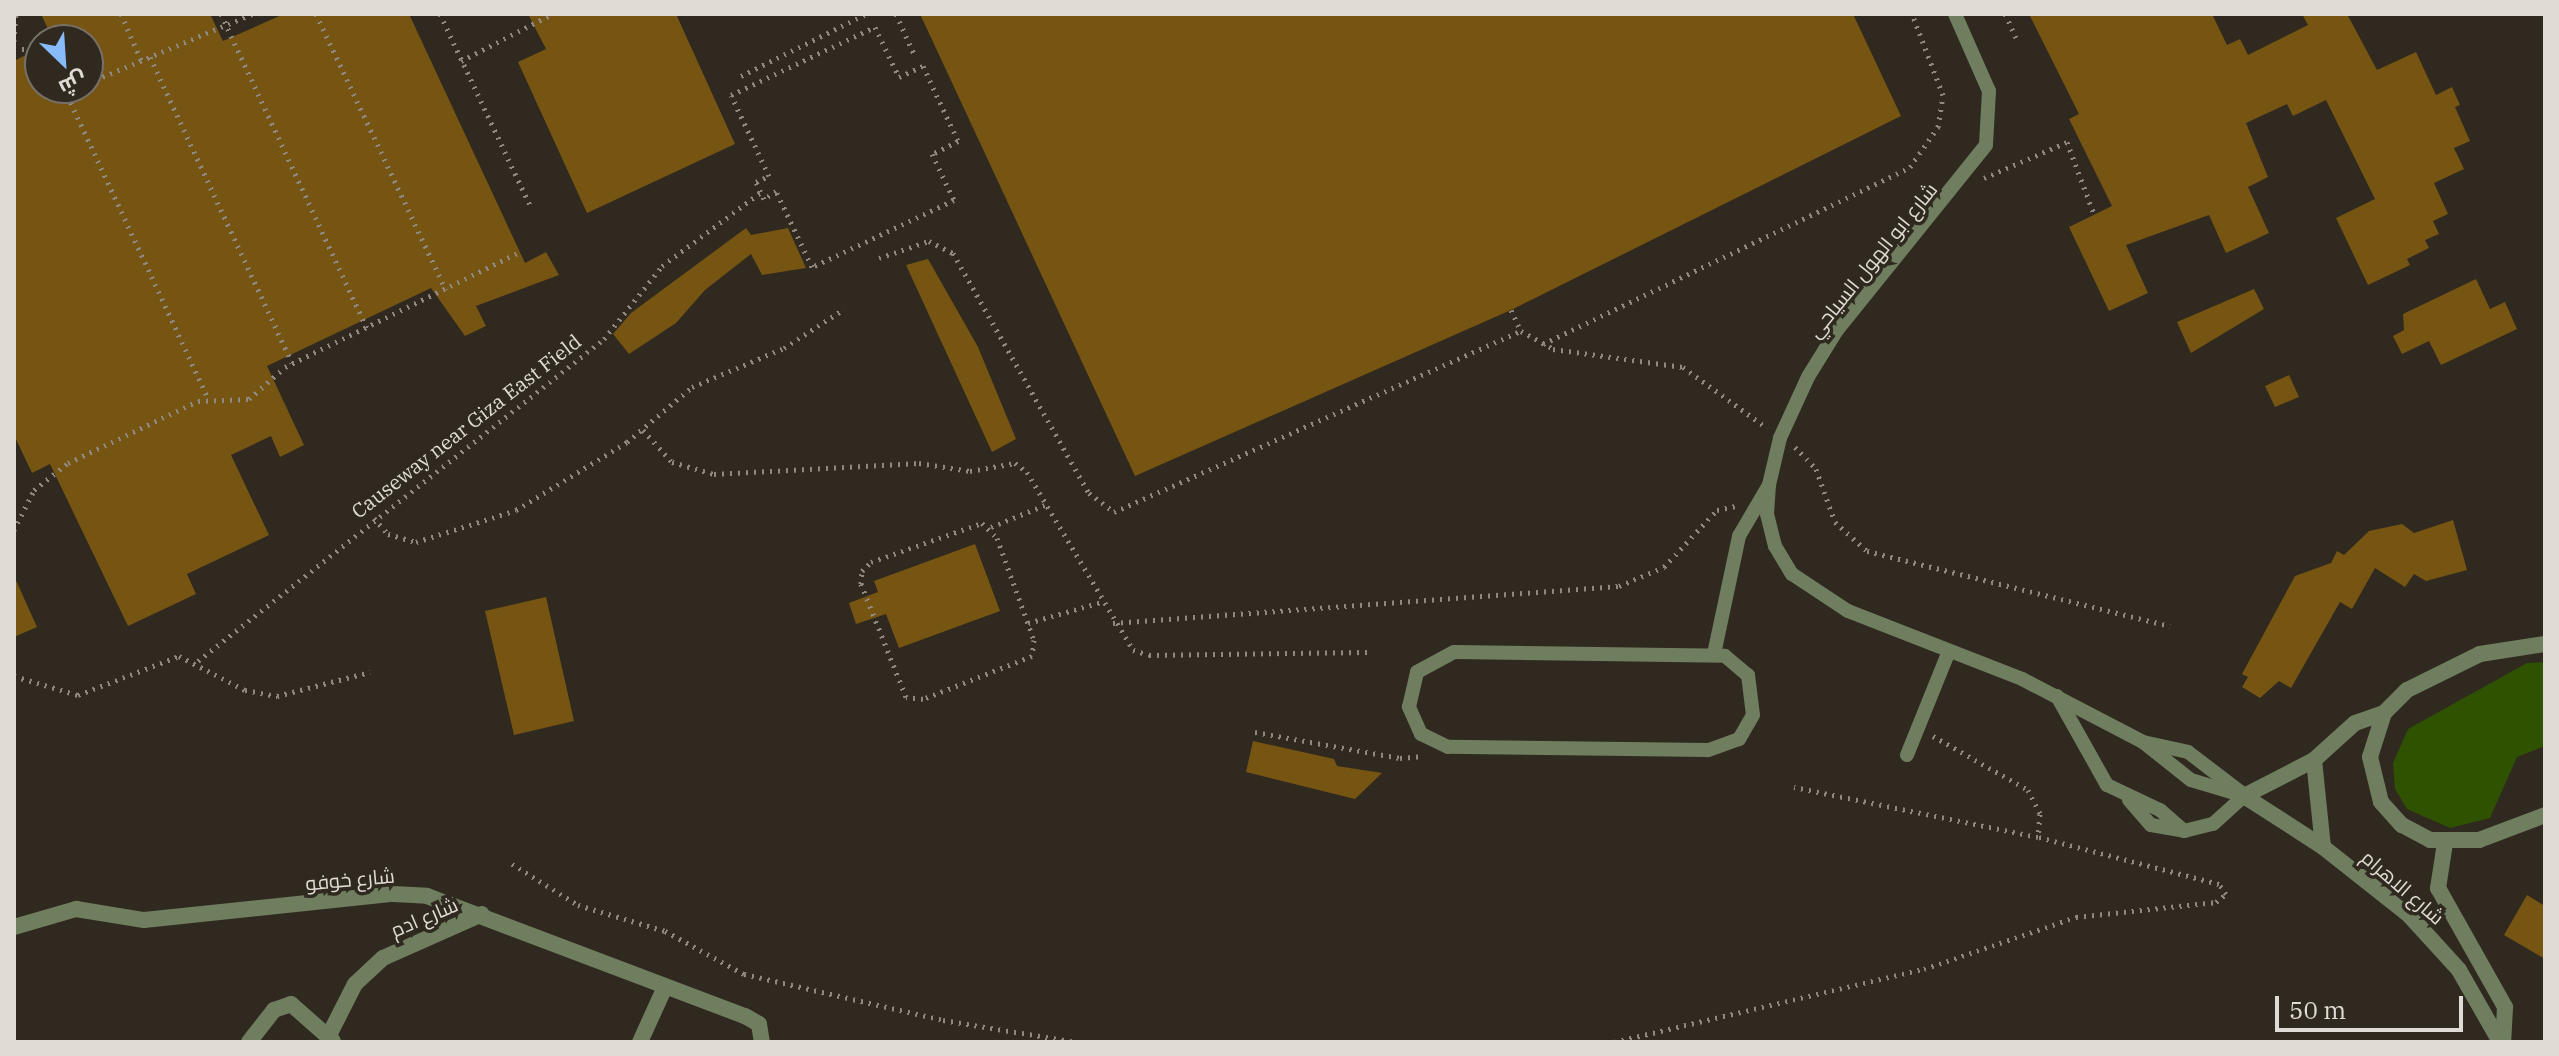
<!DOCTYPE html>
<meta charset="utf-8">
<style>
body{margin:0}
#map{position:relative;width:2559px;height:1056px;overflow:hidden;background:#30291f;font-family:"IBM Plex Serif",Cairo,serif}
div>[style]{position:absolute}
.green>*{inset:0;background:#2e5200}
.building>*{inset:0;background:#765411}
.path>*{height:5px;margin-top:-2.5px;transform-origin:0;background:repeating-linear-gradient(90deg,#8f8981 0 2px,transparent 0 8px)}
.service>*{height:14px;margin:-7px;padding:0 7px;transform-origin:7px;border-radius:7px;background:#6f7e5e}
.minor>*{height:16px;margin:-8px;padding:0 8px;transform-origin:8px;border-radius:8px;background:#6f7e5e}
span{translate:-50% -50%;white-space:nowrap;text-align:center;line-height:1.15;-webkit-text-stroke:7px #30291f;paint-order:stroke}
.street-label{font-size:20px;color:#e0dcd5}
.frame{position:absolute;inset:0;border:16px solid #e0dcd5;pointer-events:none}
.north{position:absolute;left:24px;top:24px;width:80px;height:80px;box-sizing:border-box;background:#30291f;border:2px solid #767168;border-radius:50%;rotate:155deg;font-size:22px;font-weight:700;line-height:32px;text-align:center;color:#e0dcd5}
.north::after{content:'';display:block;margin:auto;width:28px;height:36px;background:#87bbfb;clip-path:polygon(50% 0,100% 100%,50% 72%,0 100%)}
.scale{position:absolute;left:2275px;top:996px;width:188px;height:36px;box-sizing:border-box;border:4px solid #e0dcd5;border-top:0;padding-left:10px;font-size:24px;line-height:28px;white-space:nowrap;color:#e0dcd5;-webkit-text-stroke:6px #30291f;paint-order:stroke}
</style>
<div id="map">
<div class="green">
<div style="clip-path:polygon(2545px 662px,2545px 746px,2517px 757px,2490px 818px,2450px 828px,2407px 809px,2395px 789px,2393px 763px,2408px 729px,2527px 663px)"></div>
</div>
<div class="building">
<div style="clip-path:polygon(41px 14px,210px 14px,223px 41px,284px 14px,409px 14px,525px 263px,546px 252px,559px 275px,476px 306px,486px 326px,465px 336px,431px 288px,267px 366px,304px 445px,280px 457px,271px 436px,231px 455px,269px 535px,187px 574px,196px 594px,128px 626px,50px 464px,32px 473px,14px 435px,14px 61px,34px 51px,40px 88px,51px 88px,57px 99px,88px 88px,88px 40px,53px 40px)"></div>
<div style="clip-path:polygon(528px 14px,676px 14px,735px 144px,587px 213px,518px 62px,546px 49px)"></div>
<div style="clip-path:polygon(920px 14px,1853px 14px,1901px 116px,1511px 310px,1135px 476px)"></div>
<div style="clip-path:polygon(2029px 14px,2212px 14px,2227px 45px,2240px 39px,2248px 55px,2308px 25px,2302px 14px,2347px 14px,2377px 70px,2416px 52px,2436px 95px,2452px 87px,2460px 105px,2455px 107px,2470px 141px,2454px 148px,2464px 169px,2434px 183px,2448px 214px,2433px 221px,2439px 234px,2425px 240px,2429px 248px,2407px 259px,2410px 265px,2368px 285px,2336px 218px,2375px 199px,2326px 100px,2293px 116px,2287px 104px,2246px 123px,2268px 177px,2248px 187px,2269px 233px,2226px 253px,2209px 215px,2126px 245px,2148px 293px,2109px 311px,2069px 227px,2112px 206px,2069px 119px,2079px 114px)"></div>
<div style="clip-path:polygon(746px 228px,751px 235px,788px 228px,806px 268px,762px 275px,751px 254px,705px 290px,676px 323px,629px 354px,613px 334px,631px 313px)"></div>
<div style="clip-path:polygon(928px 259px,978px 347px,1016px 439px,992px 452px,906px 265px)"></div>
<div style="clip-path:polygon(2476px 279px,2490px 309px,2505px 302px,2517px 329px,2441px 365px,2429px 341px,2402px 354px,2393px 336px,2404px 330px,2403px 314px)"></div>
<div style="clip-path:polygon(2254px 289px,2264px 309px,2191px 353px,2177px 322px)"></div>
<div style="clip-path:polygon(2289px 375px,2299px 397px,2275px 407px,2265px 386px)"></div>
<div style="clip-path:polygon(2453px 520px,2467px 570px,2426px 581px,2414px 574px,2405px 587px,2375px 568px,2352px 609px,2340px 602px,2291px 688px,2279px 681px,2260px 698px,2242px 687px,2248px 677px,2242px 674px,2295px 576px,2331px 563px,2337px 551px,2344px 555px,2369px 531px,2402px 524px,2414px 533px)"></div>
<div style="clip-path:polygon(975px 544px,1000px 611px,899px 648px,886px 614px,856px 624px,849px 603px,878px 592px,874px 581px)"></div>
<div style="clip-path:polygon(14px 576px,37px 627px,14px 637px)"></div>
<div style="clip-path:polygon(546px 597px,574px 721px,514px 735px,485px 611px)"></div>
<div style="clip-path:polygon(1253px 741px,1334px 759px,1337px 766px,1382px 773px,1355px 799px,1246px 772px)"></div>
<div style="clip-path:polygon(2527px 895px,2545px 906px,2545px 959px,2504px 935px)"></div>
</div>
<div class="path">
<div style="left:121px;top:14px;width:50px;rotate:66.5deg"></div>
<div style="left:221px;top:14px;width:346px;rotate:65.1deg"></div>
<div style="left:316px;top:14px;width:305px;rotate:64.8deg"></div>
<div style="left:440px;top:14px;width:211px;rotate:64.8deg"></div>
<div style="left:896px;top:14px;width:46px;rotate:65.7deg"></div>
<div style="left:2005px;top:14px;width:29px;rotate:65deg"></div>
<div style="left:875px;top:27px;width:55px;rotate:64.4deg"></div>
<div style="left:899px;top:77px;width:26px;rotate:-25deg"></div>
<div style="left:923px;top:66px;width:83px;rotate:65deg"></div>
<div style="left:958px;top:141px;width:29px;rotate:153deg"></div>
<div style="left:932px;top:154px;width:51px;rotate:64.4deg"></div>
<div style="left:954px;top:200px;width:157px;rotate:154.7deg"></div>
<div style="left:812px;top:267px;width:84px;rotate:-115.3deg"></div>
<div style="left:776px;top:191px;width:14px;rotate:146deg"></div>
<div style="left:764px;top:199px;width:19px;rotate:-115deg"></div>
<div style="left:756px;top:182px;width:14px;rotate:-25deg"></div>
<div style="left:769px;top:176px;width:89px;rotate:-115.1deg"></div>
<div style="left:731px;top:95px;width:159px;rotate:-25.3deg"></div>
<div style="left:14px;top:41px;width:27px;rotate:-86deg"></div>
<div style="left:14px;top:49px;width:26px"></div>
<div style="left:150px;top:57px;width:337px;rotate:65.1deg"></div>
<div style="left:461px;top:61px;width:102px;rotate:-27.3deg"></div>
<div style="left:741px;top:76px;width:140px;rotate:-26.4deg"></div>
<div style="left:88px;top:83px;width:178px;rotate:-22.8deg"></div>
<div style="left:64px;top:88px;width:342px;rotate:65.1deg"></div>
<div style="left:66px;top:92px;width:11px;rotate:-22deg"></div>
<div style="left:1984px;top:178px;width:90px;rotate:-23.4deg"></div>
<div style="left:2067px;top:142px;width:77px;rotate:69.4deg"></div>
<div style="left:879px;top:258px;width:53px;rotate:-18.8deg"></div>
<div style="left:929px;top:241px;width:27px;rotate:27deg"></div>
<div style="left:953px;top:253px;width:276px;rotate:60.5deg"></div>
<div style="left:1089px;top:493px;width:31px;rotate:37deg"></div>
<div style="left:1114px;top:512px;width:445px;rotate:-24deg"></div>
<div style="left:1511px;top:310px;width:23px;rotate:65deg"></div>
<div style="left:1521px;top:331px;width:37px;rotate:29deg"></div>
<div style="left:1553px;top:349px;width:131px;rotate:7.9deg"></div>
<div style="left:1683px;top:367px;width:104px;rotate:36deg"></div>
<div style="left:1543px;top:344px;width:407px;rotate:-25.7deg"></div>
<div style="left:1910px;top:167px;width:49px;rotate:-55deg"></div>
<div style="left:1938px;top:127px;width:32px;rotate:-81deg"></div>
<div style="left:1943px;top:95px;width:87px;rotate:-110.9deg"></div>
<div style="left:643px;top:430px;width:43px;rotate:47.8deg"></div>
<div style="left:672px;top:462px;width:44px;rotate:15.9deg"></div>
<div style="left:714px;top:474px;width:205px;rotate:-3.1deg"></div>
<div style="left:919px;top:463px;width:52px;rotate:8.9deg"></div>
<div style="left:970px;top:471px;width:46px;rotate:-10.1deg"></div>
<div style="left:1015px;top:463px;width:15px;rotate:37deg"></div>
<div style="left:1027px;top:472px;width:207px;rotate:59.2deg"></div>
<div style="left:1133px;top:650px;width:17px;rotate:17deg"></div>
<div style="left:1149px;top:655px;width:221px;rotate:-0.8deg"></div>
<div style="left:1795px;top:447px;width:30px;rotate:46deg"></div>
<div style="left:1816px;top:469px;width:56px;rotate:70.3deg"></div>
<div style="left:1835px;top:522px;width:43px;rotate:42.2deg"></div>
<div style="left:1867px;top:551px;width:312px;rotate:13.9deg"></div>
<div style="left:374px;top:518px;width:21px;rotate:49deg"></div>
<div style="left:388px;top:534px;width:29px;rotate:16deg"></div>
<div style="left:416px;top:542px;width:105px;rotate:-17.7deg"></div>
<div style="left:516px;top:510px;width:130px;rotate:-31.5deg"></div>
<div style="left:627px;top:442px;width:85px;rotate:-40.2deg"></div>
<div style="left:692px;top:387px;width:100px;rotate:-23deg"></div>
<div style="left:784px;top:348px;width:72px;rotate:-33deg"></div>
<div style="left:982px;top:523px;width:21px;rotate:45deg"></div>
<div style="left:997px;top:538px;width:109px;rotate:70.1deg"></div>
<div style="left:1034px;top:640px;width:16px;rotate:97deg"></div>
<div style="left:1032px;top:656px;width:117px;rotate:158.5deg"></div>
<div style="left:923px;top:699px;width:17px;rotate:-173deg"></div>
<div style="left:906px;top:697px;width:122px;rotate:-111.7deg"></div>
<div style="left:861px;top:584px;width:13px;rotate:-86deg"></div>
<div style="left:862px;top:571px;width:13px;rotate:-45deg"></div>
<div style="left:871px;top:562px;width:118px;rotate:-19.4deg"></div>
<div style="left:991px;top:527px;width:58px;rotate:-22.2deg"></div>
<div style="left:14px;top:530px;width:45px;rotate:-63.4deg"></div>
<div style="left:34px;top:490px;width:43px;rotate:-38.5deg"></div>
<div style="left:68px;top:463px;width:144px;rotate:-25.5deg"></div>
<div style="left:198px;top:401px;width:51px;rotate:-2.2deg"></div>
<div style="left:249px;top:399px;width:48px;rotate:-41.6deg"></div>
<div style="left:285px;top:367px;width:262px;rotate:-26.1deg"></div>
<div style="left:1028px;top:623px;width:76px;rotate:-16deg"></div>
<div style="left:1113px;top:623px;width:507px;rotate:-4.18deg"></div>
<div style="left:1619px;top:586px;width:49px;rotate:-22.9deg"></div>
<div style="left:1664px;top:567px;width:78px;rotate:-47.1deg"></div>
<div style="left:1717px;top:510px;width:19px;rotate:-12deg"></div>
<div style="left:198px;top:661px;width:518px;rotate:-38.42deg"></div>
<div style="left:604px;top:339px;width:93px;rotate:-51.5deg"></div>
<div style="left:662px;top:266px;width:122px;rotate:-36.7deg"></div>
<div style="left:14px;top:676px;width:67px;rotate:16.5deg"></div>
<div style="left:78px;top:695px;width:108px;rotate:-21.1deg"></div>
<div style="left:179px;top:656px;width:74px;rotate:27.3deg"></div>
<div style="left:245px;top:690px;width:33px;rotate:11deg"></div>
<div style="left:277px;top:696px;width:96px;rotate:-14.5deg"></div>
<div style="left:1255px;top:732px;width:147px;rotate:10.2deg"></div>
<div style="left:1400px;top:758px;width:21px;rotate:-5deg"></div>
<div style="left:1933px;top:736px;width:109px;rotate:29.6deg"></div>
<div style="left:2028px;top:790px;width:27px;rotate:63deg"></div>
<div style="left:2040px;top:814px;width:23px;rotate:95deg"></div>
<div style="left:512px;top:864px;width:78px;rotate:31.8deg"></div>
<div style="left:578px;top:905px;width:91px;rotate:16.6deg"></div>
<div style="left:665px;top:931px;width:90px;rotate:28.6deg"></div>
<div style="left:744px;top:974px;width:204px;rotate:13deg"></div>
<div style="left:943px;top:1020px;width:135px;rotate:9.4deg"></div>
<div style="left:1125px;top:1042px;width:17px"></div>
<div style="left:1614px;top:1042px;width:318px;rotate:-13.3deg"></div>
<div style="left:1924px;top:969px;width:161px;rotate:-18.9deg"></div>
<div style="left:2076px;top:917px;width:141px;rotate:-6.1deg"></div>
<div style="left:2216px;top:902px;width:13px;rotate:-39deg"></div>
<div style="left:2226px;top:894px;width:12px;rotate:-125deg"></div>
<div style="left:2219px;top:884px;width:187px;rotate:-165.4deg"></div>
<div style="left:2038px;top:837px;width:249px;rotate:-168.4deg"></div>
</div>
<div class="service">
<div style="left:1955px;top:14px;width:84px;rotate:66.2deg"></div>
<div style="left:1989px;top:91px;width:54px;rotate:93.2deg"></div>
<div style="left:1986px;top:145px;width:238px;rotate:128.8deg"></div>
<div style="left:1837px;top:330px;width:55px;rotate:121.7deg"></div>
<div style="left:1808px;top:377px;width:67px;rotate:114.7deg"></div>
<div style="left:1780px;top:438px;width:48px;rotate:103.2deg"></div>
<div style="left:1769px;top:485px;width:29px;rotate:94deg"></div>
<div style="left:1767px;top:514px;width:33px;rotate:76deg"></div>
<div style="left:1775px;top:546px;width:33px;rotate:59deg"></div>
<div style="left:1792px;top:574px;width:67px;rotate:33.5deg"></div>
<div style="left:1848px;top:611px;width:187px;rotate:21.3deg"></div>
<div style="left:2022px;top:679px;width:136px;rotate:27.5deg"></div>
<div style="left:2143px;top:742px;width:61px;rotate:38.4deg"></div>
<div style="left:2191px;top:780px;width:55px;rotate:16.8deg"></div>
<div style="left:1454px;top:652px;width:271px;rotate:0.8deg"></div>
<div style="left:1725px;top:656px;width:30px;rotate:40deg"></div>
<div style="left:1748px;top:675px;width:40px;rotate:82.9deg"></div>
<div style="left:1753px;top:715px;width:28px;rotate:120deg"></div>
<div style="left:1739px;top:739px;width:33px;rotate:160deg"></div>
<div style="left:1708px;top:750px;width:260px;rotate:-179.3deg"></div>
<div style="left:1448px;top:747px;width:30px;rotate:-154deg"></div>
<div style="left:1421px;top:734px;width:30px;rotate:-114deg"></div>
<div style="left:1409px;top:707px;width:36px;rotate:-77deg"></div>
<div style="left:1417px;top:672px;width:42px;rotate:-28.4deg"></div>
<div style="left:1714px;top:654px;width:121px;rotate:-78deg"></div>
<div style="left:1739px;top:536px;width:59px;rotate:-59.5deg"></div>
<div style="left:2057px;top:696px;width:102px;rotate:60.7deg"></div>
<div style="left:2107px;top:785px;width:59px;rotate:25.3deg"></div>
<div style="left:2160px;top:810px;width:32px;rotate:41deg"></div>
<div style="left:2143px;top:742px;width:46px;rotate:12.5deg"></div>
<div style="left:2188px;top:752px;width:69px;rotate:37.4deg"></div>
<div style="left:1907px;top:755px;width:112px;rotate:-68deg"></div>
<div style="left:2129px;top:800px;width:33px;rotate:49deg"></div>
<div style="left:2151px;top:825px;width:34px;rotate:10deg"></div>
<div style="left:2184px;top:831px;width:30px;rotate:-14deg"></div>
<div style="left:2213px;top:824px;width:42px;rotate:-42.1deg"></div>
</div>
<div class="minor">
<div style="left:2545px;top:644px;width:66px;rotate:171.3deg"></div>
<div style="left:2480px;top:654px;width:81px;rotate:153.7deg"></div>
<div style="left:2407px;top:690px;width:33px;rotate:135deg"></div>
<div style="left:2384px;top:713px;width:46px;rotate:107.7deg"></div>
<div style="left:2370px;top:757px;width:46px;rotate:76.3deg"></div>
<div style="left:2381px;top:802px;width:31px;rotate:48deg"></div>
<div style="left:2402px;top:825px;width:32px;rotate:28deg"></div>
<div style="left:2430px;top:840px;width:49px"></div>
<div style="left:2479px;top:840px;width:71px;rotate:-20.7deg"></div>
<div style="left:2314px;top:760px;width:87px;rotate:84.1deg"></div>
<div style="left:2244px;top:796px;width:94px;rotate:32.8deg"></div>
<div style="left:2323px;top:847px;width:110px;rotate:38.3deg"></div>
<div style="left:2409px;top:915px;width:74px;rotate:47.7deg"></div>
<div style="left:2459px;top:970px;width:83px;rotate:60.3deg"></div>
<div style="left:2244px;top:796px;width:79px;rotate:-27.2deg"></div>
<div style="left:2314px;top:760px;width:55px;rotate:-42.1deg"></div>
<div style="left:2355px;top:723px;width:31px;rotate:-19deg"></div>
<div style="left:2445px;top:843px;width:46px;rotate:98.8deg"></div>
<div style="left:2438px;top:888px;width:137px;rotate:60.6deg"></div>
<div style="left:2505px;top:1007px;width:35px;rotate:93deg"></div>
<div style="left:14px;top:927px;width:65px;rotate:-16.2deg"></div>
<div style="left:76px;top:909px;width:69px;rotate:9.2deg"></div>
<div style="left:144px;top:920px;width:250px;rotate:-6deg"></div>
<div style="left:393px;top:894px;width:34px;rotate:3deg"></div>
<div style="left:427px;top:896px;width:340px;rotate:20.7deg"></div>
<div style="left:745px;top:1016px;width:16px;rotate:30deg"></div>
<div style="left:759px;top:1024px;width:18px;rotate:81deg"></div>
<div style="left:328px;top:1037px;width:59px;rotate:-63deg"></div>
<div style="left:355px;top:984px;width:38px;rotate:-43deg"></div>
<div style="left:383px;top:958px;width:108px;rotate:-24deg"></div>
<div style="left:249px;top:1042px;width:41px;rotate:-52deg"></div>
<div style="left:274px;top:1010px;width:18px;rotate:-19deg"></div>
<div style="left:291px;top:1004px;width:56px;rotate:41.4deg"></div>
<div style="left:640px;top:1042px;width:60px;rotate:-65.6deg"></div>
</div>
<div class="street-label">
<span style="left:1872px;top:260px;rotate:-51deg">شارع ابو الهول السياحي</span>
<span style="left:466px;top:426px;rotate:-38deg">Causeway near Giza East Field</span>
<span style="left:350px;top:879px;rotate:-5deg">شارع خوفو</span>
<span style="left:2403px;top:887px;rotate:41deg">شارع الاهرام</span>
<span style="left:424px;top:917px;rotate:-23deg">شارع ادم</span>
</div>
<div class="frame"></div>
<div class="north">ش</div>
<div class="scale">50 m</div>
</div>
